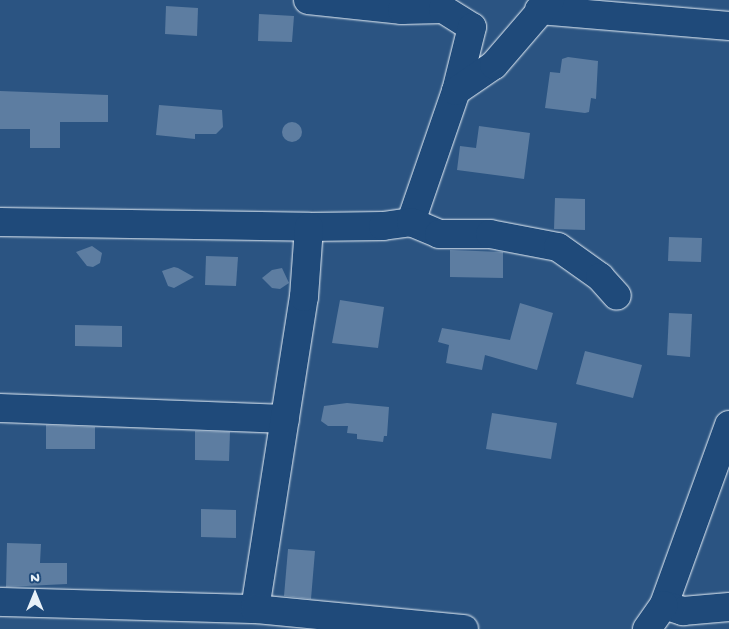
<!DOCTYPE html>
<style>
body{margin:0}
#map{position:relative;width:729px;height:629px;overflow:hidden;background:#2b5482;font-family:"Gochi Hand",sans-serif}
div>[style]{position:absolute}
.building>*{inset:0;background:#5d7da1}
.round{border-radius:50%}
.roads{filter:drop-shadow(0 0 1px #e8f1f8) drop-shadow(0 0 1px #e8f1f8)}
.minor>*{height:28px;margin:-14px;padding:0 14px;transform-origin:14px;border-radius:14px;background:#1f4a7a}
span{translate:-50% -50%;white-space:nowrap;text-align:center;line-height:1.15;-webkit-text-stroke:4.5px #1f4a7a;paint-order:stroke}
.north{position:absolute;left:10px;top:569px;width:50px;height:50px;-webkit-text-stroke:4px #1f4a7a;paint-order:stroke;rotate:0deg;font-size:14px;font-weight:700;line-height:20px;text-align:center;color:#e8f1f8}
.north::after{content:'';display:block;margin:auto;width:18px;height:22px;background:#e8f1f8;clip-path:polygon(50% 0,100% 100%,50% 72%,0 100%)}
</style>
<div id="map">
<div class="building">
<div style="clip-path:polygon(166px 6px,198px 8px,197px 36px,165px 34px)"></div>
<div style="clip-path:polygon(259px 14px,294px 16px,292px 42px,258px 41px)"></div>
<div style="clip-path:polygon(568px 57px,598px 61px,596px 99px,591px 98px,589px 112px,585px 113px,545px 108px,550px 72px,560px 73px,562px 59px)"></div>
<div style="clip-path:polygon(0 91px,108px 95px,108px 122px,60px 122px,60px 148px,30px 148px,30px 129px,0 129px)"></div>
<div style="clip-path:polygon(159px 105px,222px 110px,223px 127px,216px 134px,195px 134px,195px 139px,156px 135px)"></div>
<div class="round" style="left:282px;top:122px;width:20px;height:20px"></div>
<div style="clip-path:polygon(479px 126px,530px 133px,524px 179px,457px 170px,460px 146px,476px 148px)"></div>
<div style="clip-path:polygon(555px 198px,585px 199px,585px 230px,554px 229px)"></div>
<div style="clip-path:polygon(669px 237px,702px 238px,701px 262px,668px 261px)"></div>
<div style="clip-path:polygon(92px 246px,102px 253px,100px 263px,93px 267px,87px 266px,76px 252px)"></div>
<div style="clip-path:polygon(450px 250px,503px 252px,503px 278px,450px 277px)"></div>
<div style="clip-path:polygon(206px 256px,238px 257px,236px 286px,205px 285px)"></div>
<div style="clip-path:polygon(174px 267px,178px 268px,194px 277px,174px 288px,168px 286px,162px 271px)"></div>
<div style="clip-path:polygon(282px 268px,289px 283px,280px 289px,272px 288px,262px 278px,272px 270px)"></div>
<div style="clip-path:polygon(340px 300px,384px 307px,378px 348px,332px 343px)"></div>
<div style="clip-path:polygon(520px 303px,553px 313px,537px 370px,485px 355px,482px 370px,446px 363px,449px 345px,438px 342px,442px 328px,510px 340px)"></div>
<div style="clip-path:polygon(669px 313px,692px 314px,690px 357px,667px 355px)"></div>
<div style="clip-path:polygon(75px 325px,122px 326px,122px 347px,75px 346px)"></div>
<div style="clip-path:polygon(585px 351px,642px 365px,633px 398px,576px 384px)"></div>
<div style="clip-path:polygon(347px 403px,389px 407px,387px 436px,384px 436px,383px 442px,357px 439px,357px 434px,347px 433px,348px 426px,328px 426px,321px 421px,324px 406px)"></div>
<div style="clip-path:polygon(492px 413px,557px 423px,551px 459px,486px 449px)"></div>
<div style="clip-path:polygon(46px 425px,95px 427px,95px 449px,46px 449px)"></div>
<div style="clip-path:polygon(195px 431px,230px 432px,229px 461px,195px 460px)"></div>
<div style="clip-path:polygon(201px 509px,236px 510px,236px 538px,201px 537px)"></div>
<div style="clip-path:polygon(7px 543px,41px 544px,40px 563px,67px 563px,67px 584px,6px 587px)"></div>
<div style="clip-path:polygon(288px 549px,315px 551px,311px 599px,284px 596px)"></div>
</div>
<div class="roads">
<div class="minor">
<div style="left:308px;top:0;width:95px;rotate:6.1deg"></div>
<div style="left:402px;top:10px;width:41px;rotate:-1.4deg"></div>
<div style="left:443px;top:9px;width:34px;rotate:32deg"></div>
<div style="left:472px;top:27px;width:66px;rotate:104deg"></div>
<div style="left:456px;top:91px;width:139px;rotate:109deg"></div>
<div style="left:539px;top:10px;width:191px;rotate:4.8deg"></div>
<div style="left:456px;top:91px;width:46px;rotate:-34.4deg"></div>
<div style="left:494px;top:65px;width:86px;rotate:-49.3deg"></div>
<div style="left:0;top:222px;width:309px;rotate:0.9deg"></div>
<div style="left:309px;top:227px;width:74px;rotate:-0.8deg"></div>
<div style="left:383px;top:226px;width:28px;rotate:-8deg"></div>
<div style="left:411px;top:222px;width:30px;rotate:23deg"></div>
<div style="left:439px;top:234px;width:51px"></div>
<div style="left:490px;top:234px;width:69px;rotate:10.8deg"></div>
<div style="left:558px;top:247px;width:52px;rotate:35.5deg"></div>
<div style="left:600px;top:277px;width:25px;rotate:48deg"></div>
<div style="left:0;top:408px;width:285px;rotate:2.2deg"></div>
<div style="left:729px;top:425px;width:191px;rotate:109.9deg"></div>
<div style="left:664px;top:605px;width:20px;rotate:18deg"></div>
<div style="left:683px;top:611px;width:46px;rotate:-5deg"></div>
<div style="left:0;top:602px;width:255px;rotate:1.6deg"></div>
<div style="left:255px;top:609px;width:316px;rotate:-81.1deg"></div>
<div style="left:304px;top:297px;width:70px;rotate:-85.9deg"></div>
<div style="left:255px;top:609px;width:210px;rotate:5.5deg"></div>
<div style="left:647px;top:629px;width:29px;rotate:-55deg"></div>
</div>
</div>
<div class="north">N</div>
</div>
